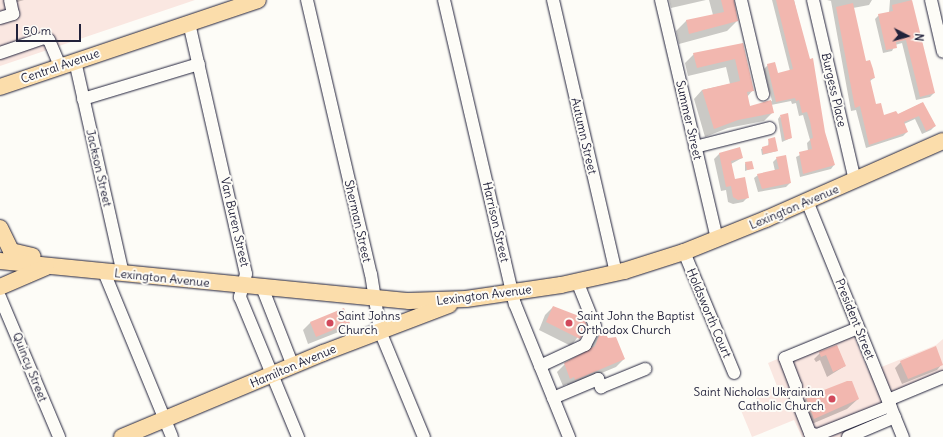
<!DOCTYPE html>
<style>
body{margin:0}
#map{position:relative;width:943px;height:437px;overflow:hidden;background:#fdfcf7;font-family:Delius,sans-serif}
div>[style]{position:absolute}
.built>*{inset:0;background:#fae7e1}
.shadow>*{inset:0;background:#0003}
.building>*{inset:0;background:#f2b7af}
.roads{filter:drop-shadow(0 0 1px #22223b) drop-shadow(0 0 1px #22223b)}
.minor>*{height:12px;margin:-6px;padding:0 6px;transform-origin:6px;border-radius:6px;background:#fdfcf7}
.major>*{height:16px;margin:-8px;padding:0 8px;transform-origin:8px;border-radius:8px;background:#fbddab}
.dots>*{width:11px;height:11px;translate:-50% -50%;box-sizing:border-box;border:2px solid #fdfcf7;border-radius:50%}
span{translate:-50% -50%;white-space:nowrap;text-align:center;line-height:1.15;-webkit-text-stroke:4px #fdfcf7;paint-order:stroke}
.street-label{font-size:12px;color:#22223b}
.poi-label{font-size:12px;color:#22223b}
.left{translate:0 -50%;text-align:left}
.right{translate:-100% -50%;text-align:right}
.north{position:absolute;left:887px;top:16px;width:40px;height:40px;-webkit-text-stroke:3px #fdfcf7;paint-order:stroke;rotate:96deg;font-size:11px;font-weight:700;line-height:16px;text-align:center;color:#22223b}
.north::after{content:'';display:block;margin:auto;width:14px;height:18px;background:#22223b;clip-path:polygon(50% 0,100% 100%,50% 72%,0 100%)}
.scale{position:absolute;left:16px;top:24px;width:65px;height:18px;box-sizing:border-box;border:2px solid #22223b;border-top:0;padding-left:5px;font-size:12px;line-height:14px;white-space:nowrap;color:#22223b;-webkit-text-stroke:3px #fdfcf7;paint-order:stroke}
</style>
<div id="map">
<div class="built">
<div style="clip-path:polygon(0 0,195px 0,0 66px)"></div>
<div style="clip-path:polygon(851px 328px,869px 372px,936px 345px,943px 339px,943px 375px,884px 401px,891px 418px,846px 437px,802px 437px,794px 420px,752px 437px,740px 408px,757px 400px,755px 396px,777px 386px,768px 363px)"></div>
</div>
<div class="shadow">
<div style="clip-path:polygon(14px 0,24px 0,14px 3px)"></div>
<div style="clip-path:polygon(669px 0,706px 0,671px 8px)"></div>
<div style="clip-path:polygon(709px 0,733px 0,737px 21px,727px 31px,679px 44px,676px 31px,686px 21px,713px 15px)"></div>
<div style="clip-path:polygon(772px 0,794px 0,824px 132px,834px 165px,831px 169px,800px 177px,796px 157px,808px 151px,807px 143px,810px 140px,803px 115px,799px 116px,796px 103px,792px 104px,791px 101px,771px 105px,773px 112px,764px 121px,728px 128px,705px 137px,694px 99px,702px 90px,730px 84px,726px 67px,688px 76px,685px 63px,694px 54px,743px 44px,753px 90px,747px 97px,750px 107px,772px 101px,764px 69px,768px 65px,777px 74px,790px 71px)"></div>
<div style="clip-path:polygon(827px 0,872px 0,869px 5px,853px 8px,865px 62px,874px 78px,870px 81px,875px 105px,883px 117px,897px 115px,922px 103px,935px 126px,931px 130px,922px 134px,915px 119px,904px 124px,907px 132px,903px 136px,866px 148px,856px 110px,851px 111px,831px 1px)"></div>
<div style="clip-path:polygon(890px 0,911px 0,934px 93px,930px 97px,916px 100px,902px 43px,895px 45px,892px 51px,883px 53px,875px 19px,879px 15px,889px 13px)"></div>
<div style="clip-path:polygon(780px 116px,791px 138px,782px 142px,778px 119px)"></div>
<div style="clip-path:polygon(769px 140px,777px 151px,762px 155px,761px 149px,768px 146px)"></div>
<div style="clip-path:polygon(719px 154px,742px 158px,731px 164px,734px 180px,748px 197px,743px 202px,733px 204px,728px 202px,726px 190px,721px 191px,714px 159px)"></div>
<div style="clip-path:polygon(777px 158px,790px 183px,786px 187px,758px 192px,754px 178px,758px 175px,775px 171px,773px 162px)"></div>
<div style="clip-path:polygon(745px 163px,753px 168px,745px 171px)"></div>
<div style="clip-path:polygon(553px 307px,586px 326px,571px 346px,539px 330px,545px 315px)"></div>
<div style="clip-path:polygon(310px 323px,349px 323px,341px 331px,308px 344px,303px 330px)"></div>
<div style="clip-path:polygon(603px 329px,607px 339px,624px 359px,616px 367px,568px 387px,567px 384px,563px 386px,557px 372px,565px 364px,585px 355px)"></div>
<div style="clip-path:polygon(837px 346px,845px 366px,827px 377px,820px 360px,816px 362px,814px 359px,820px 353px)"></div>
<div style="clip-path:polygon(901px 362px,942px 364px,937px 370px,902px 384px,895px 368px)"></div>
<div style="clip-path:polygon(851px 382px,858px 399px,847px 409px,807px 426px,799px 405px,806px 398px)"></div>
</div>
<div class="building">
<div style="clip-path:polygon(721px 0,734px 0,738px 21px,689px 34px,686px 20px,724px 12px)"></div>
<div style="clip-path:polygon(776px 0,794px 0,810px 59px,813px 58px,825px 132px,835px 165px,803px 174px,799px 152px,812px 149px,810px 139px,813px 138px,810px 121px,807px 112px,802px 113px,799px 100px,796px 101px,795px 98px,776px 102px,767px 64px,775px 62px,778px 73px,793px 69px)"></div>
<div style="clip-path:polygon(912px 0,935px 93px,920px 97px,906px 40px,896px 42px,897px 48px,886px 50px,878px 14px,893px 11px,892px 5px)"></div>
<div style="clip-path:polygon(853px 3px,866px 61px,870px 60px,873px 69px,875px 78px,870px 79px,876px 104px,881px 103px,884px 115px,896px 111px,898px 114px,923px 102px,936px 126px,926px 131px,919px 116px,904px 122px,908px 132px,869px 145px,860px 106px,855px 108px,836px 7px)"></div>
<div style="clip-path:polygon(743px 43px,754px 91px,747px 92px,750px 106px,771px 100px,774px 113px,738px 120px,714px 129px,702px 90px,740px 81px,735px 59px,697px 68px,693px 53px)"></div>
<div style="clip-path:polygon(788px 113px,792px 138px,785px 140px,780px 115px)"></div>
<div style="clip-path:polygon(775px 137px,778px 151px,763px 154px,762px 147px,769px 145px,768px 139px)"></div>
<div style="clip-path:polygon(740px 147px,743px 158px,731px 161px,735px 179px,745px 177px,749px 198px,738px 200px,733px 197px,731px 186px,726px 187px,719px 153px)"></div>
<div style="clip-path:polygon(786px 155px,791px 183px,762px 189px,757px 174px,779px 169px,776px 157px)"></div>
<div style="clip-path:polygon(752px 161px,754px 169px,747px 170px,745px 162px)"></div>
<div style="clip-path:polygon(553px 306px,584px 318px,587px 326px,580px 339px,546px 322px)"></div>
<div style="clip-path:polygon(344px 308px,350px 323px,316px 337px,310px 322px)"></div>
<div style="clip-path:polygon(602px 328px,608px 338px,616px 337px,625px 359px,575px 380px,574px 377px,570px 379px,564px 363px,595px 346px)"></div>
<div style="clip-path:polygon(837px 345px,846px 366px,833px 372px,826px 355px,821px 357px,819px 352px)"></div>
<div style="clip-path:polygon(936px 346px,943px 365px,908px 379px,900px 361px)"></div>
<div style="clip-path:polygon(847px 381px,852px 381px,859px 399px,814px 419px,806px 397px)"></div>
</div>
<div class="roads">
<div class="minor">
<div style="left:307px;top:0;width:281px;rotate:76.9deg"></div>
<div style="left:371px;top:274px;width:58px;rotate:81deg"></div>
<div style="left:380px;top:331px;width:115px;rotate:67.5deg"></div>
<div style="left:444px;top:0;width:312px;rotate:76.9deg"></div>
<div style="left:515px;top:304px;width:144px;rotate:67.9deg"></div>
<div style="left:553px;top:0;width:280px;rotate:77deg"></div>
<div style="left:661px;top:0;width:245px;rotate:76.8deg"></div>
<div style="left:741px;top:0;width:97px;rotate:76.8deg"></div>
<div style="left:813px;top:0;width:185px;rotate:76.9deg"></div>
<div style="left:931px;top:0;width:53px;rotate:77deg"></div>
<div style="left:0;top:18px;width:14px;rotate:-17deg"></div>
<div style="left:13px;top:14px;width:14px;rotate:-102deg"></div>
<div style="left:189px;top:23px;width:257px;rotate:77.2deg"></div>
<div style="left:246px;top:274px;width:24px;rotate:105deg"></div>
<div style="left:240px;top:297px;width:152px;rotate:67.5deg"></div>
<div style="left:0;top:53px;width:46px;rotate:-18.8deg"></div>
<div style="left:44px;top:38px;width:5px;rotate:22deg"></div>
<div style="left:49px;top:40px;width:28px;rotate:67deg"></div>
<div style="left:75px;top:61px;width:218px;rotate:77.3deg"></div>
<div style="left:83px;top:99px;width:121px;rotate:-16.8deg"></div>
<div style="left:695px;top:147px;width:77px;rotate:-14.2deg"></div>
<div style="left:807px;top:201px;width:255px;rotate:67.9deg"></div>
<div style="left:684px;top:252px;width:131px;rotate:67.5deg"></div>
<div style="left:104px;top:272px;width:178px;rotate:67.6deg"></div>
<div style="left:262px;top:287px;width:85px;rotate:68.6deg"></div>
<div style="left:0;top:297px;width:152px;rotate:67.1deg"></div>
<div style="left:858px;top:328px;width:79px;rotate:157.7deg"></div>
<div style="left:785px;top:358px;width:30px;rotate:69deg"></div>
<div style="left:796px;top:386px;width:9px;rotate:96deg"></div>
<div style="left:795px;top:395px;width:41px;rotate:68.5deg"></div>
<div style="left:810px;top:433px;width:7px;rotate:16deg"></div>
<div style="left:817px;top:435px;width:79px;rotate:-21.7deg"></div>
<div style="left:540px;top:366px;width:50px;rotate:-25deg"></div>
<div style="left:585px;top:345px;width:21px;rotate:-62deg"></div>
<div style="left:595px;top:326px;width:48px;rotate:-111.8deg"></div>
<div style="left:553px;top:398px;width:49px;rotate:-22.9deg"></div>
<div style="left:598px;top:379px;width:9px;rotate:69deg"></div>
<div style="left:601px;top:387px;width:48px;rotate:-22.2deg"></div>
<div style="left:888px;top:400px;width:60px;rotate:-22.7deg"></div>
<div style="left:848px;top:437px;width:51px;rotate:-23.1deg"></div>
</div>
<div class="major">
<div style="left:0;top:87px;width:272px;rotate:-18.6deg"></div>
<div style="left:0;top:228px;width:25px;rotate:64deg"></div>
<div style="left:11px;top:251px;width:22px;rotate:13deg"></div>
<div style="left:0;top:261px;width:411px;rotate:5.6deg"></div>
<div style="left:409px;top:301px;width:57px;rotate:-2deg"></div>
<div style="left:466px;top:299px;width:96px;rotate:-8.4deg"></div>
<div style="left:561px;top:285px;width:65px;rotate:-12.5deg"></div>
<div style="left:624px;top:271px;width:63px;rotate:-17.6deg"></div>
<div style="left:684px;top:252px;width:88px;rotate:-21.9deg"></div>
<div style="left:766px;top:219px;width:193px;rotate:-23.8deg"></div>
<div style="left:0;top:287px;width:50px;rotate:-23.5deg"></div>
<div style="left:122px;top:437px;width:218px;rotate:-22.7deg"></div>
<div style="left:323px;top:353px;width:135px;rotate:-20.9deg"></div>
</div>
</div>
<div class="dots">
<div style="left:330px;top:323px;background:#d1495b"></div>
<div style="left:569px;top:323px;background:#d1495b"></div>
<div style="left:832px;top:399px;background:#d1495b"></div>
</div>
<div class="street-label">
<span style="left:60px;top:66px;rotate:-19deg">Central Avenue</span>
<span style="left:834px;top:90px;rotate:77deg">Burgess Place</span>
<span style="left:689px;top:120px;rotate:77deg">Summer Street</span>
<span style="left:584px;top:136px;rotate:77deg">Autumn Street</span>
<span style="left:99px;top:168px;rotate:77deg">Jackson Street</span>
<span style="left:794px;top:207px;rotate:-23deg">Lexington Avenue</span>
<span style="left:358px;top:221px;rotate:77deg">Sherman Street</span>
<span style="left:235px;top:222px;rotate:77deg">Van Buren Street</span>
<span style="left:496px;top:222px;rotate:77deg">Harrison Street</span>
<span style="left:162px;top:278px;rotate:6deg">Lexington Avenue</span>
<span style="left:484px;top:295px;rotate:-7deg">Lexington Avenue</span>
<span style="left:709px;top:313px;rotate:67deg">Holdsworth Court</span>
<span style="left:855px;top:319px;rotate:68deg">President Street</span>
<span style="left:293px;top:366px;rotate:-23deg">Hamilton Avenue</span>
<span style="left:30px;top:367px;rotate:68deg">Quincy Street</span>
</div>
<div class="poi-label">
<span class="left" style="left:338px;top:323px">Saint Johns<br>Church</span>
<span class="left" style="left:577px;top:323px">Saint John the Baptist<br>Orthodox Church</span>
<span class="right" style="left:824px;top:399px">Saint Nicholas Ukrainian<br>Catholic Church</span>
</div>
<div class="north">N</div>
<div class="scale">50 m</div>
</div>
